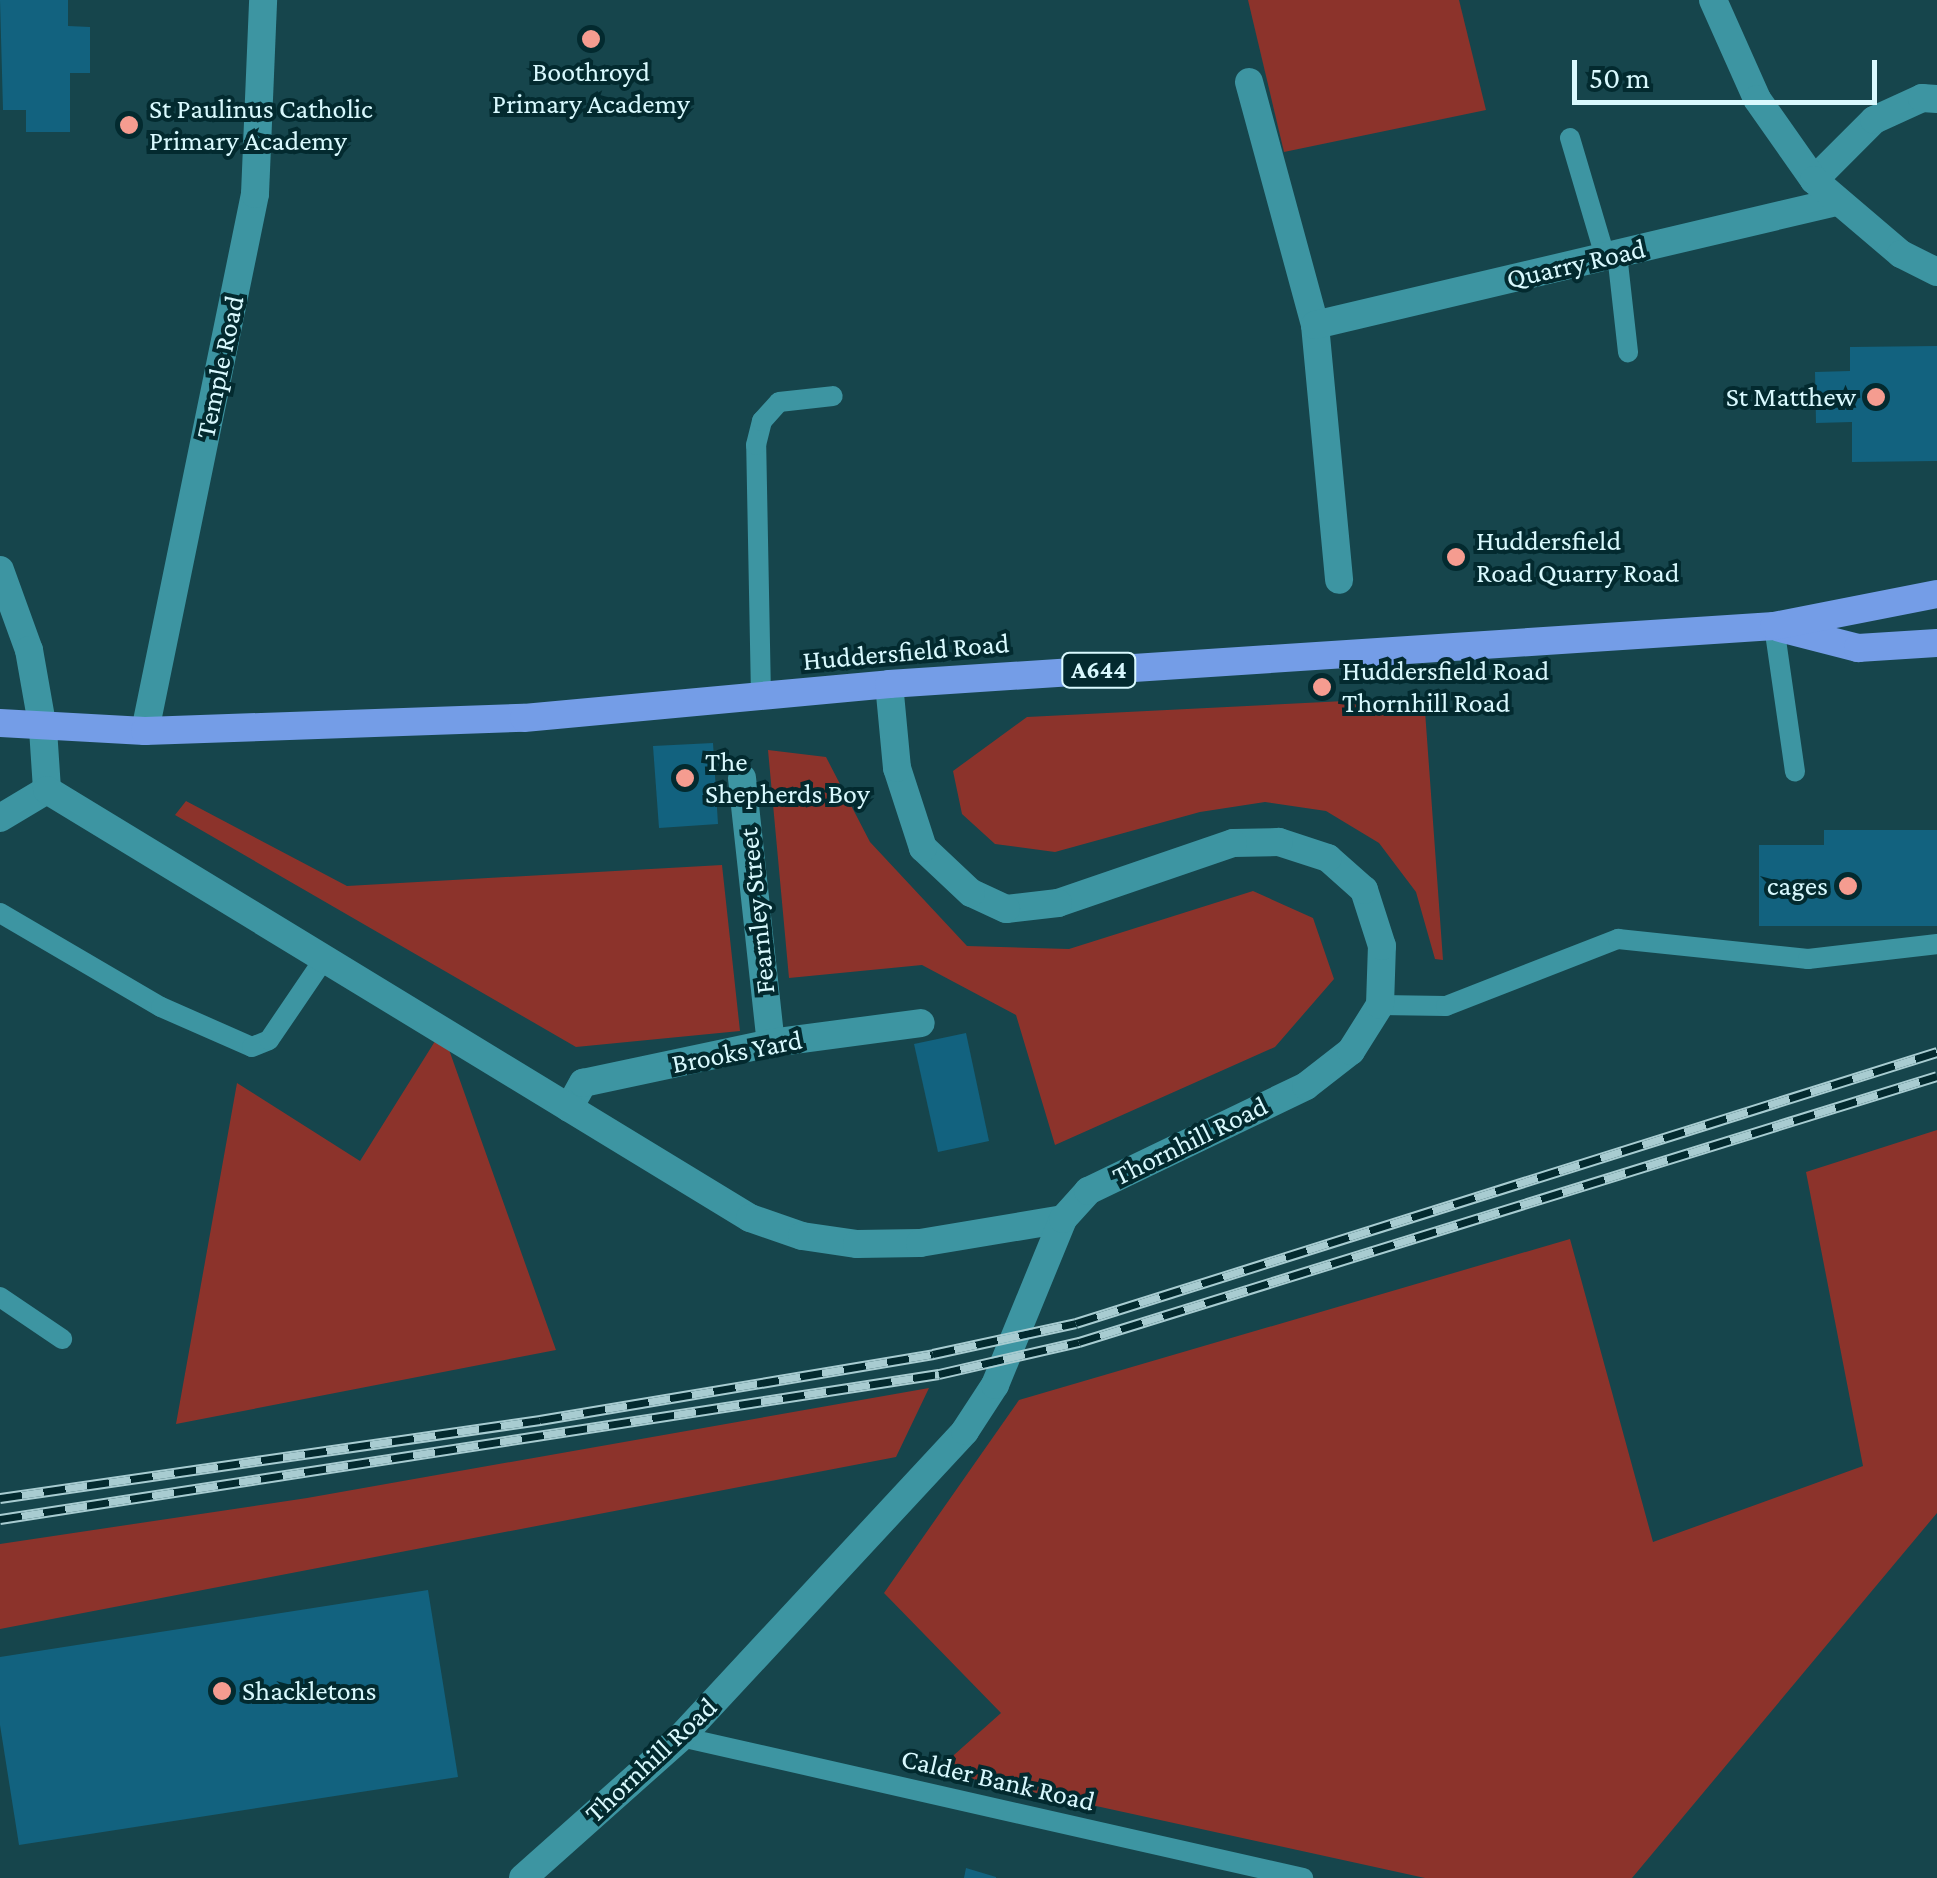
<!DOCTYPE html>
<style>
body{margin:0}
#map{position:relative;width:1937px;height:1878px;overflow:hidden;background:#16454c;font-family:"Crimson Pro",serif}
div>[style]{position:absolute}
.green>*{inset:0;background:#8c332b}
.building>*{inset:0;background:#12627f}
.service>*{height:20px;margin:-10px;padding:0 10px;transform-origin:10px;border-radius:10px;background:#3d95a2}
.minor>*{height:28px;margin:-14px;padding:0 14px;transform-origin:14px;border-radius:14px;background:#3d95a2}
.secondary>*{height:28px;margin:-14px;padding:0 14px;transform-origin:14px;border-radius:14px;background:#3d95a2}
.trunk>*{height:28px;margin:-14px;padding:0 14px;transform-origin:14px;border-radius:14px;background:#749de7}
.rail>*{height:11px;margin-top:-5.5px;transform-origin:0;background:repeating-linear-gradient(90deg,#032a2f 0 22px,#a8ccd1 0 44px);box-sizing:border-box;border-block:2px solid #a8ccd1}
.dots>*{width:28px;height:28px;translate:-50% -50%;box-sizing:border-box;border:5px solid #032a2f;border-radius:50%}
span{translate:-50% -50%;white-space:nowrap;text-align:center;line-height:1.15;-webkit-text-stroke:8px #032a2f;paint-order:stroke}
.shield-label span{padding:2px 8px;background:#032a2f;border:2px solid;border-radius:8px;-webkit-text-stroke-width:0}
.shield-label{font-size:25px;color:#d9f9fe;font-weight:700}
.poi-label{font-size:28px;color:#d9f9fe}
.left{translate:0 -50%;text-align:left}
.right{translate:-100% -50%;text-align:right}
.street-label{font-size:28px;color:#d9f9fe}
.scale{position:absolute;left:1572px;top:60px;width:305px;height:45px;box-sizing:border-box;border:5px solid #d9f9fe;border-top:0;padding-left:12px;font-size:30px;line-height:35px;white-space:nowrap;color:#d9f9fe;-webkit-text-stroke:8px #032a2f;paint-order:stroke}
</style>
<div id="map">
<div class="green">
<div style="clip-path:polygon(1248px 0,1459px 0,1486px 110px,1284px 152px)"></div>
<div style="clip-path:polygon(1424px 697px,1443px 960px,1435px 959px,1416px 892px,1379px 843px,1326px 811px,1265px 802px,1200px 812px,1055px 852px,995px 844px,962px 814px,953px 771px,1027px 717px)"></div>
<div style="clip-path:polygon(768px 750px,826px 757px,870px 842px,967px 946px,1069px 949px,1253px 891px,1313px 918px,1334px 979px,1275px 1047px,1055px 1145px,1016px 1015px,922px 965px,789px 978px)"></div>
<div style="clip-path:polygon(186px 801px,347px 886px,722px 865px,740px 1031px,576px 1047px,175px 815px)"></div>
<div style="clip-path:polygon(442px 1030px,556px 1350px,176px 1424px,237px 1083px,360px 1161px)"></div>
<div style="clip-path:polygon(1937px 1130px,1937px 1513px,1632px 1878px,1425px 1878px,936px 1771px,1001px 1713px,884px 1593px,1019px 1400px,1570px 1239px,1653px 1542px,1863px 1466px,1806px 1172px)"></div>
<div style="clip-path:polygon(929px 1388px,896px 1457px,0 1629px,0 1544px,307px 1498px)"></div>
</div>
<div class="building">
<div style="clip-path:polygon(0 0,68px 0,68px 26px,90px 27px,90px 73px,70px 73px,70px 132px,26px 132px,26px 110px,3px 110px)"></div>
<div style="clip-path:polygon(1937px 346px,1937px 461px,1852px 462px,1852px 422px,1816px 423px,1815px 372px,1850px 371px,1850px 347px)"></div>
<div style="clip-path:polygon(713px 743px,718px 824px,659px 828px,653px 746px)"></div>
<div style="clip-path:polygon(1824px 830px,1937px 830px,1937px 926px,1759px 926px,1759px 845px,1824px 845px)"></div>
<div style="clip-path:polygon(966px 1033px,989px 1141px,938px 1152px,914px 1044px)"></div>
<div style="clip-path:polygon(428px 1590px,458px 1777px,19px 1845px,0 1725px,0 1657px)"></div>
<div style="clip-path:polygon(966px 1868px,996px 1877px,996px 1878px,964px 1878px)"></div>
</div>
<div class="service">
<div style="left:1570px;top:138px;width:123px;rotate:73.5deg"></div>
<div style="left:1617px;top:254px;width:99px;rotate:83.6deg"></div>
<div style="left:1774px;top:626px;width:147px;rotate:81.8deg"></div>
<div style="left:761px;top:696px;width:251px;rotate:-91.1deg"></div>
<div style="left:756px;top:445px;width:25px;rotate:-76deg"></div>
<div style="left:762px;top:421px;width:25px;rotate:-48deg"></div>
<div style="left:779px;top:402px;width:54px;rotate:-6.3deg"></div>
<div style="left:0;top:913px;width:186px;rotate:30.3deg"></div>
<div style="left:161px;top:1007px;width:99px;rotate:23.7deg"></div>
<div style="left:252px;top:1047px;width:18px;rotate:-22deg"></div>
<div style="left:269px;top:1040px;width:98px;rotate:-55.8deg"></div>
<div style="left:1380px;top:1005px;width:66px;rotate:0.9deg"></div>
<div style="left:1446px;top:1006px;width:185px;rotate:-21.3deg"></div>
<div style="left:1618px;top:939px;width:191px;rotate:6deg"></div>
<div style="left:1808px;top:959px;width:130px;rotate:-6.6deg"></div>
<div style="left:0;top:1297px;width:75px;rotate:34.1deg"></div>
<div style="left:681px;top:1737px;width:638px;rotate:12.77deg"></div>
</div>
<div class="minor">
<div style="left:1249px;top:82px;width:252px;rotate:74.8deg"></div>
<div style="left:1315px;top:325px;width:256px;rotate:84.6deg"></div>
<div style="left:1814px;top:180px;width:85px;rotate:-45deg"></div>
<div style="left:1874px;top:120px;width:53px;rotate:-24.6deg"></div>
<div style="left:1922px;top:98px;width:15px;rotate:4deg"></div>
<div style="left:1315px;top:325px;width:535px;rotate:-13.28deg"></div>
<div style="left:0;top:570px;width:85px;rotate:70.1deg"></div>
<div style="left:29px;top:650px;width:80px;rotate:80deg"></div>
<div style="left:742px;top:778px;width:267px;rotate:83.8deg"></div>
<div style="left:0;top:818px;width:55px;rotate:-30.8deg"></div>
<div style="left:569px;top:1108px;width:29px;rotate:-61deg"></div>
<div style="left:583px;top:1083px;width:192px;rotate:-12deg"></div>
<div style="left:771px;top:1043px;width:151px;rotate:-7.6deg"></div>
</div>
<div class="secondary">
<div style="left:1713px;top:0;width:108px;rotate:66deg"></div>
<div style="left:1757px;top:99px;width:99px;rotate:54.9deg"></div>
<div style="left:1814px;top:180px;width:114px;rotate:40.4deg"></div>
<div style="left:1901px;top:254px;width:40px;rotate:26.6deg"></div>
<div style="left:43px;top:729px;width:61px;rotate:86.2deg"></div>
<div style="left:47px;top:790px;width:823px;rotate:31.33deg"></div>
<div style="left:750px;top:1218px;width:55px;rotate:19.1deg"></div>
<div style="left:802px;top:1236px;width:56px;rotate:8.3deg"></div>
<div style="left:857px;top:1244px;width:63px;rotate:-0.9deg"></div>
<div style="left:920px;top:1243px;width:145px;rotate:-9.5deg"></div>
<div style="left:145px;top:731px;width:548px;rotate:-78.42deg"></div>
<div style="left:255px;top:194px;width:194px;rotate:-87.6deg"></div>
<div style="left:523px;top:1878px;width:212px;rotate:-41.7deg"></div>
<div style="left:681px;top:1737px;width:417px;rotate:-47.1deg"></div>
<div style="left:965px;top:1431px;width:55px;rotate:-56.9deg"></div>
<div style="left:995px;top:1385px;width:179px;rotate:-67.7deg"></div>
<div style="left:1063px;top:1219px;width:38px;rotate:-48deg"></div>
<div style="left:1088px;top:1191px;width:242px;rotate:-25.7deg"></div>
<div style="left:1306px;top:1086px;width:57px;rotate:-37.9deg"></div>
<div style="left:1351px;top:1051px;width:54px;rotate:-57.8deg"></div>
<div style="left:1380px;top:1005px;width:59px;rotate:-88.1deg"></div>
<div style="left:1382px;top:946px;width:59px;rotate:-107.8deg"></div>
<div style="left:1364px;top:890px;width:48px;rotate:-138.4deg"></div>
<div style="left:1328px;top:858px;width:52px;rotate:-161.9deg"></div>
<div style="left:1279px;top:842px;width:46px;rotate:178.8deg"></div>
<div style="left:1233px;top:843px;width:185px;rotate:161.1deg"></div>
<div style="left:1058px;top:903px;width:52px;rotate:173.4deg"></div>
<div style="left:1006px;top:909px;width:38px;rotate:-155deg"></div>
<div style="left:971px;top:893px;width:66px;rotate:-136.8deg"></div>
<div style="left:923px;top:848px;width:84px;rotate:-108deg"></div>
<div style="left:897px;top:768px;width:84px;rotate:-95.4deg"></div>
</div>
<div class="trunk">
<div style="left:1780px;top:628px;width:81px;rotate:14.4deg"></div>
<div style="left:1858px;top:648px;width:79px;rotate:-3.6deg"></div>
<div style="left:0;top:723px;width:145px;rotate:3.2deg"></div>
<div style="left:145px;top:731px;width:379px;rotate:-2deg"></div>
<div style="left:524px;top:718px;width:367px;rotate:-5.3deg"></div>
<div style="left:889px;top:684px;width:887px;rotate:-3.75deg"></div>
<div style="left:1774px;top:626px;width:166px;rotate:-11.1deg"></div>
</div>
<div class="rail">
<div style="left:0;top:1498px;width:546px;rotate:-8.22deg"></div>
<div style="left:540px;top:1420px;width:399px;rotate:-9.5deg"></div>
<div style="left:933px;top:1354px;width:146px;rotate:-12.2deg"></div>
<div style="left:1076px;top:1323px;width:903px;rotate:-17.47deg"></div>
<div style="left:0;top:1519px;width:950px;rotate:-8.78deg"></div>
<div style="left:939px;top:1374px;width:144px;rotate:-12.9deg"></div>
<div style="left:1079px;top:1342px;width:898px;rotate:-17.22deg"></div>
</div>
<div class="dots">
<div style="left:591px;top:39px;background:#f59c90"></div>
<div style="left:129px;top:125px;background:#f59c90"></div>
<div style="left:1876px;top:397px;background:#f59c90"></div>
<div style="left:1456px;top:557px;background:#f59c90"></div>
<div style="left:1322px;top:687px;background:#f59c90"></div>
<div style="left:685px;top:778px;background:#f59c90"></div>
<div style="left:1848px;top:886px;background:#f59c90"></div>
<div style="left:222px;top:1691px;background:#f59c90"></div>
</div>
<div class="shield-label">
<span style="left:1099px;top:670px">A644</span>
</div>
<div class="poi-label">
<span style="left:591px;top:88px">Boothroyd<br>Primary Academy</span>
<span class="left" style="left:149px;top:125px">St Paulinus Catholic<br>Primary Academy</span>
<span class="right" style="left:1856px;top:397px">St Matthew</span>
<span class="left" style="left:1476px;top:557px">Huddersfield<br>Road Quarry Road</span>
<span class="left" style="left:1342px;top:687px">Huddersfield Road<br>Thornhill Road</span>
<span class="left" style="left:705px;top:778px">The<br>Shepherds Boy</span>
<span class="right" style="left:1828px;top:886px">cages</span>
<span class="left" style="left:242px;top:1691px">Shackletons</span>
</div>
<div class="street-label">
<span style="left:1576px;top:264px;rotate:-13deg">Quarry Road</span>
<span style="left:220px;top:367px;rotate:-78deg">Temple Road</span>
<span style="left:906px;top:652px;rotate:-5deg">Huddersfield Road</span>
<span style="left:757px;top:911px;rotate:-96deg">Fearnley Street</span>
<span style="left:737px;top:1052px;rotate:-11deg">Brooks Yard</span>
<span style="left:1190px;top:1141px;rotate:-26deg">Thornhill Road</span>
<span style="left:651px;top:1760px;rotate:-43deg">Thornhill Road</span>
<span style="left:998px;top:1780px;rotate:13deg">Calder Bank Road</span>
</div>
<div class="scale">50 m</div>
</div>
